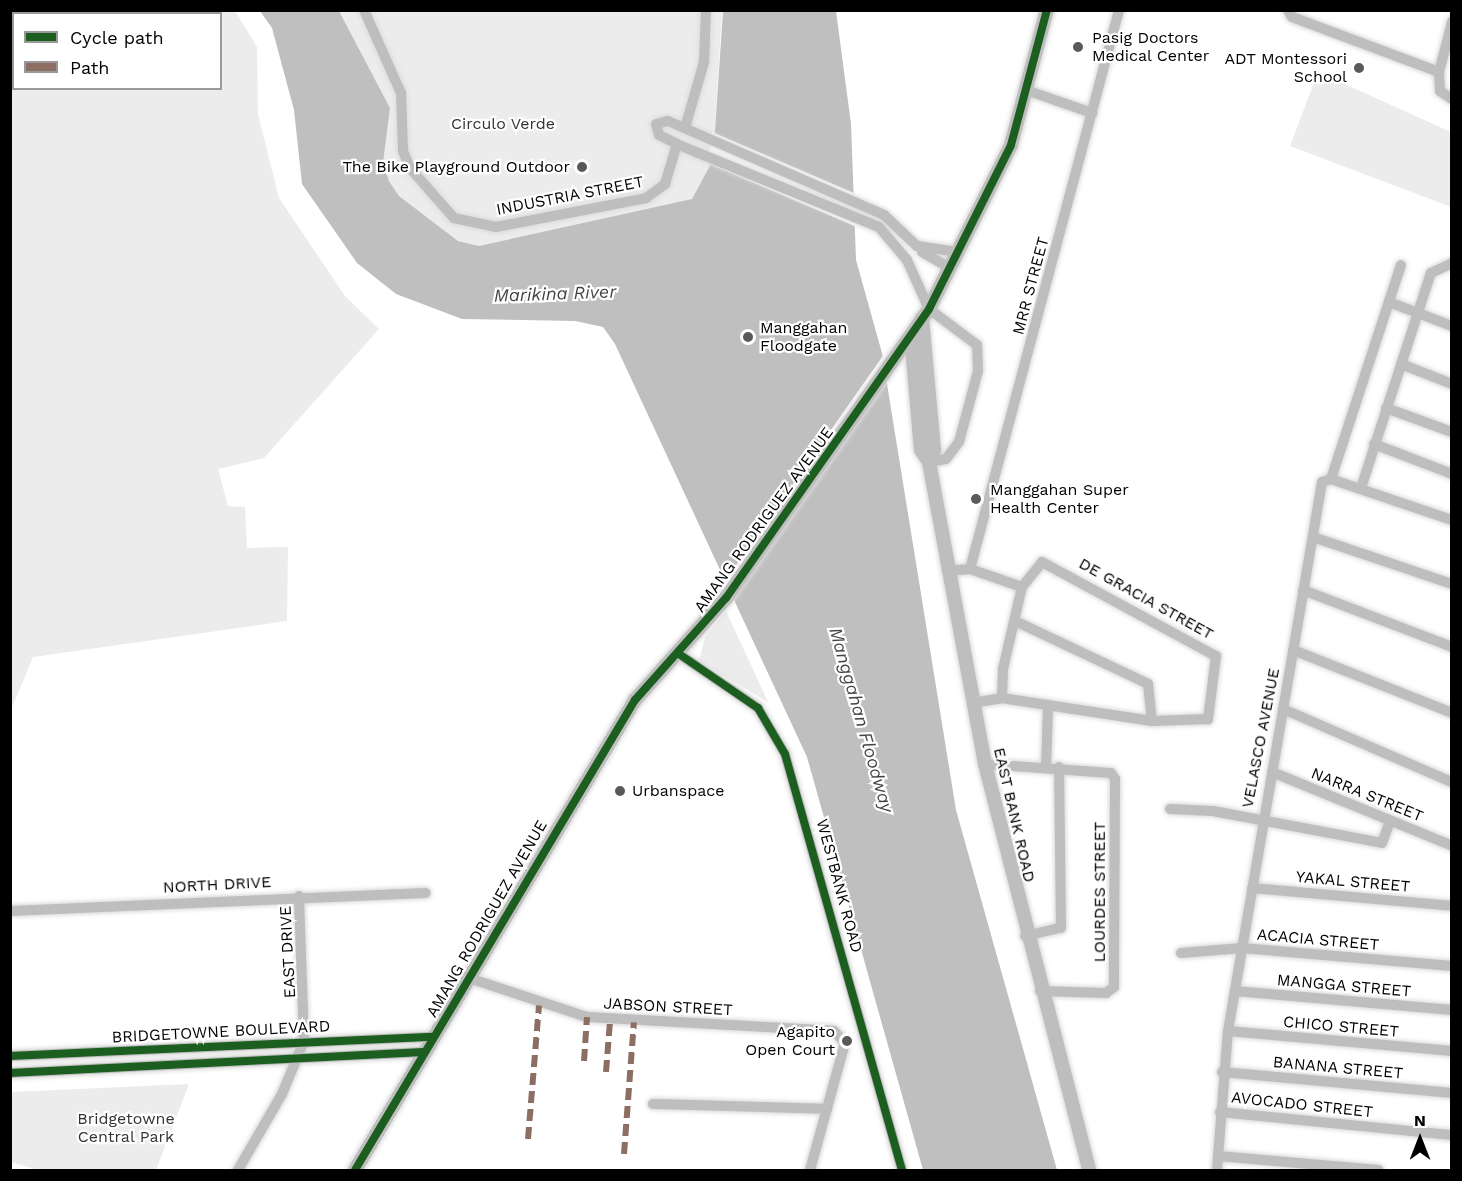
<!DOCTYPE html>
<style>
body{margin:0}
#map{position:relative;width:1462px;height:1181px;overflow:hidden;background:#fff;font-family:"Work Sans",sans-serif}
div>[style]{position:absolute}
.green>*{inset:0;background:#ececec}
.water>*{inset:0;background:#bfbfbf}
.pier>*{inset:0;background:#fff}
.roads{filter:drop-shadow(0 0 2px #dbdbdb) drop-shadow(0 0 2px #dbdbdb)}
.minor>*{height:10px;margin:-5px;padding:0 5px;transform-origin:5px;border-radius:5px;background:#bebebe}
.major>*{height:14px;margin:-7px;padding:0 7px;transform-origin:7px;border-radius:7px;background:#bebebe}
.quiet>*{height:6px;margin-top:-3px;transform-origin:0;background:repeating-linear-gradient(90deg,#8d6e63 0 12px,transparent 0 18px)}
.cycleway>*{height:8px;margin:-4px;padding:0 4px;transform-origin:4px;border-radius:4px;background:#1b5e20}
.dots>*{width:16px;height:16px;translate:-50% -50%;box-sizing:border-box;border:3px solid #fff;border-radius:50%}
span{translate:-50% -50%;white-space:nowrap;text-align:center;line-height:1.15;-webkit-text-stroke:4.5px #fff;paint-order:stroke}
.poi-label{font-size:16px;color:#000}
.left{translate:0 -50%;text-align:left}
.right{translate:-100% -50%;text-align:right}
.park-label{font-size:16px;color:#333}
.street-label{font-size:16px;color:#000}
.water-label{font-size:18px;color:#444;font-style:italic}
.frame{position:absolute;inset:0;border:12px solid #000;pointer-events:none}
.legend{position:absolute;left:12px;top:12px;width:210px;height:78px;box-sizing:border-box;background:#fff;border:2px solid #999;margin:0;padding:8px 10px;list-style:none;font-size:18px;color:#000}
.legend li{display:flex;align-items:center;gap:12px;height:30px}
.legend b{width:30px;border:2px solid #999}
.north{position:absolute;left:1390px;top:1109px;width:60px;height:60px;-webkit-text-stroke:4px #fff;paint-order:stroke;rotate:0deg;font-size:16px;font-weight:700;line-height:24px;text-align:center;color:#000}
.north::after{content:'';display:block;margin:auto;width:21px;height:27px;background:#000;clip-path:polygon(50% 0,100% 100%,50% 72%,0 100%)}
</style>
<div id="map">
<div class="green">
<div style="clip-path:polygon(evenodd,11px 10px,235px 11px,257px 47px,258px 114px,279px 198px,345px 296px,379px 329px,264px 458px,218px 469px,228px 506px,245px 507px,247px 548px,288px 547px,287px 621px,33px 657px,11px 710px,11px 10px,14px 14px,220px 14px,220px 88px,14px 88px,14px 14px)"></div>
<div style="clip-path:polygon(339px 11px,722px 11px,713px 160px,692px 199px,664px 209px,479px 246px,458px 241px,399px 196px,389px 181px,383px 163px,390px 108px)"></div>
<div style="clip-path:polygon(1318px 72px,1451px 132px,1451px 207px,1290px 146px)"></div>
<div style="clip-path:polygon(726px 611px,768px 702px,699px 661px,705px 637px)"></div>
<div style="clip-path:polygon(189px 1084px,156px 1170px,38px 1170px,11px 1162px,11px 1092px)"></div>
</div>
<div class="water">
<div style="clip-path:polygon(260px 11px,339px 11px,390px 108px,383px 163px,389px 181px,399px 196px,458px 241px,479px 246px,692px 199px,713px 160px,723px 11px,836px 11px,851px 124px,856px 260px,882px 353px,956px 810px,1057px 1170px,923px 1170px,807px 757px,615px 344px,603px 327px,575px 321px,462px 319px,396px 294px,357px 263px,302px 184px,294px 110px,272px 28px)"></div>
</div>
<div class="pier">
<div style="clip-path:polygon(712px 132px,856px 194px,857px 227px,708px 163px)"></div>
<div style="clip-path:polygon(885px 353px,889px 378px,731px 602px,723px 584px)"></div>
</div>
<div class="roads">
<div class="minor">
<div style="left:364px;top:10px;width:91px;rotate:66deg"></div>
<div style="left:401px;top:93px;width:58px;rotate:88deg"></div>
<div style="left:403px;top:151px;width:18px;rotate:68deg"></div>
<div style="left:410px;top:168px;width:67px;rotate:48.7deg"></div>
<div style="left:454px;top:218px;width:43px;rotate:12.1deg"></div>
<div style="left:496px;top:227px;width:153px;rotate:-10.9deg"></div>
<div style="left:646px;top:198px;width:24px;rotate:-36deg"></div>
<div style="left:665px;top:184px;width:42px;rotate:-73.3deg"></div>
<div style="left:1288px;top:10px;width:8px;rotate:60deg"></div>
<div style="left:1292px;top:17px;width:157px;rotate:20.5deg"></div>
<div style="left:1439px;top:72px;width:19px;rotate:87deg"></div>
<div style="left:1440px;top:91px;width:14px;rotate:34deg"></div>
<div style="left:1439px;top:72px;width:52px;rotate:-75.4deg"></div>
<div style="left:1029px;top:91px;width:67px;rotate:19.2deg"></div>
<div style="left:685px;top:128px;width:69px;rotate:-73.9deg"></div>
<div style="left:704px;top:62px;width:52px;rotate:-87.8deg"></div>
<div style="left:922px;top:252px;width:32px;rotate:30deg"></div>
<div style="left:1389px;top:302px;width:67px;rotate:20.9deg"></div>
<div style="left:1401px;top:364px;width:55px;rotate:21.4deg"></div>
<div style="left:1386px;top:408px;width:70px;rotate:20deg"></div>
<div style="left:1374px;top:444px;width:84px;rotate:21deg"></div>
<div style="left:929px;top:462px;width:17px;rotate:-10deg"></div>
<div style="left:946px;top:459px;width:21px;rotate:-53deg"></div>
<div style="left:959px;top:442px;width:73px;rotate:-75deg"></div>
<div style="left:978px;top:371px;width:26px;rotate:-92deg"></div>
<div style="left:977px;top:345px;width:60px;rotate:-143.1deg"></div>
<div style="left:929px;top:309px;width:54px;rotate:-114.2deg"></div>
<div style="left:907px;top:260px;width:43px;rotate:-130.3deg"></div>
<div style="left:879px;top:227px;width:218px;rotate:-157.7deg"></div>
<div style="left:677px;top:144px;width:20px;rotate:-153deg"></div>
<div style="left:659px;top:135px;width:11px;rotate:-105deg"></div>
<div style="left:656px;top:124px;width:12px;rotate:-14deg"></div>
<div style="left:668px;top:121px;width:236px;rotate:23.5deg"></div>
<div style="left:884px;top:215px;width:45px;rotate:43.2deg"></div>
<div style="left:917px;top:246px;width:41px;rotate:8.3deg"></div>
<div style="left:1331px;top:479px;width:225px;rotate:-71.9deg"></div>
<div style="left:1361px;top:488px;width:226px;rotate:-72deg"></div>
<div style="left:1431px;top:273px;width:23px;rotate:-25deg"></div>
<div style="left:1313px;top:537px;width:147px;rotate:18.7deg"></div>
<div style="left:1042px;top:562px;width:198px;rotate:28.4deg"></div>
<div style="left:1216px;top:656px;width:64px;rotate:97.2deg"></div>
<div style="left:1208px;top:719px;width:56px;rotate:178deg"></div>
<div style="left:1152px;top:721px;width:152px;rotate:-171.3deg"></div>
<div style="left:1002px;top:698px;width:29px;rotate:-88deg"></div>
<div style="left:1003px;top:669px;width:84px;rotate:-77deg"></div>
<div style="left:1022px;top:587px;width:32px;rotate:-51deg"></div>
<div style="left:970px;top:569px;width:579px;rotate:-75.07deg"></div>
<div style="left:947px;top:571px;width:23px;rotate:-5deg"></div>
<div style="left:970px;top:569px;width:55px;rotate:19.1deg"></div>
<div style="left:1303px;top:590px;width:160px;rotate:20.9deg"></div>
<div style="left:1015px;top:621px;width:147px;rotate:25.3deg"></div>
<div style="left:1148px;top:684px;width:37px;rotate:84deg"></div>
<div style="left:1293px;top:650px;width:171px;rotate:21.6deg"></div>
<div style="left:679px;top:654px;width:96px;rotate:34.4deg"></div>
<div style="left:758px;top:708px;width:53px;rotate:59.6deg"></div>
<div style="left:785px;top:754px;width:432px;rotate:74.3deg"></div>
<div style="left:972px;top:703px;width:30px;rotate:-9deg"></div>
<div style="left:1283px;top:709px;width:184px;rotate:23.4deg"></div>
<div style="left:985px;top:764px;width:126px;rotate:4.1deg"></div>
<div style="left:1111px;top:773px;width:7px;rotate:56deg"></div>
<div style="left:1115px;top:779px;width:208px;rotate:90.3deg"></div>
<div style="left:1114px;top:987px;width:10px;rotate:143deg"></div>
<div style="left:1106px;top:993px;width:66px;rotate:-178.3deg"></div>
<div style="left:1046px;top:767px;width:58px;rotate:-88deg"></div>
<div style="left:1272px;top:772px;width:195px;rotate:22.3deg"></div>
<div style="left:1170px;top:809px;width:43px;rotate:2.7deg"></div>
<div style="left:1213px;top:811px;width:172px;rotate:10.7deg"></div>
<div style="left:1382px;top:843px;width:23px;rotate:-70deg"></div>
<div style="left:1252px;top:888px;width:201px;rotate:5.1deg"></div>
<div style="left:10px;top:911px;width:416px;rotate:-2.5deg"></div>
<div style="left:1025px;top:936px;width:37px;rotate:-13deg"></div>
<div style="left:1061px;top:928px;width:161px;rotate:-90.7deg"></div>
<div style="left:1181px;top:953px;width:61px;rotate:-4.7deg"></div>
<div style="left:1242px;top:948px;width:211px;rotate:4.9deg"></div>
<div style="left:469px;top:978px;width:124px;rotate:18.3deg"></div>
<div style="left:587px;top:1017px;width:247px;rotate:3.2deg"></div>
<div style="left:834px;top:1031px;width:16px;rotate:47deg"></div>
<div style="left:1235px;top:991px;width:218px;rotate:5deg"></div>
<div style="left:1228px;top:1031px;width:225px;rotate:5.1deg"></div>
<div style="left:10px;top:1056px;width:423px;rotate:-2.6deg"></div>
<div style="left:1222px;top:1072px;width:231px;rotate:5.2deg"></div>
<div style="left:10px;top:1073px;width:414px;rotate:-2.9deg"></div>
<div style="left:653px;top:1104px;width:174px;rotate:1.6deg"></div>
<div style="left:1220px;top:1112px;width:233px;rotate:5.7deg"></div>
<div style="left:1218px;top:1156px;width:161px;rotate:5deg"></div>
<div style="left:238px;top:1170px;width:88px;rotate:-59.9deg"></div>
<div style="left:282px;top:1094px;width:57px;rotate:-67.5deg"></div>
<div style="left:304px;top:1041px;width:145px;rotate:-92deg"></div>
<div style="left:810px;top:1170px;width:132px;rotate:-74.6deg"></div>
<div style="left:1217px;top:1170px;width:139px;rotate:-85.5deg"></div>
<div style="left:1228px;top:1031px;width:557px;rotate:-80.28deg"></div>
<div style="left:1322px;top:482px;width:9px;rotate:-18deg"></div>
<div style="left:1331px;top:479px;width:128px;rotate:18.7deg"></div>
</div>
<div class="major">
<div style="left:922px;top:318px;width:133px;rotate:84.8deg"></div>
<div style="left:934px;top:450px;width:13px;rotate:113deg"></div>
<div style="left:911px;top:336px;width:114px;rotate:85deg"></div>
<div style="left:921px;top:450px;width:14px;rotate:56deg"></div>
<div style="left:929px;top:462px;width:307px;rotate:79.5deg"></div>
<div style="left:985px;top:764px;width:419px;rotate:75.6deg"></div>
<div style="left:355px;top:1170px;width:547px;rotate:-59.22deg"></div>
<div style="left:635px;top:700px;width:137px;rotate:-48.3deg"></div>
<div style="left:726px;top:598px;width:353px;rotate:-54.9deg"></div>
<div style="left:929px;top:309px;width:183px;rotate:-63.4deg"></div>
<div style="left:1011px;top:145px;width:140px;rotate:-75.1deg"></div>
</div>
</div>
<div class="quiet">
<div style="left:584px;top:1061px;width:44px;rotate:-86.1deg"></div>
<div style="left:606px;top:1072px;width:51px;rotate:-85.5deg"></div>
<div style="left:528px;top:1139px;width:134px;rotate:-85.3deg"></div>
<div style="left:624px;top:1154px;width:132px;rotate:-85.7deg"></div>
</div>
<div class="cycleway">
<div style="left:679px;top:654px;width:96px;rotate:34.4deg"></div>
<div style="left:758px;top:708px;width:53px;rotate:59.6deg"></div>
<div style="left:785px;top:754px;width:432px;rotate:74.3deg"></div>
<div style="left:10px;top:1056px;width:423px;rotate:-2.6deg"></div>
<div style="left:10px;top:1073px;width:414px;rotate:-2.9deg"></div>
<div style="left:355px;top:1170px;width:547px;rotate:-59.22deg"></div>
<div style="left:635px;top:700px;width:137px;rotate:-48.3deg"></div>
<div style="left:726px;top:598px;width:353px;rotate:-54.9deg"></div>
<div style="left:929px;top:309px;width:183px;rotate:-63.4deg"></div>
<div style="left:1011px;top:145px;width:140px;rotate:-75.1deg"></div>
</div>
<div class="dots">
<div style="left:1078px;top:47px;background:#595959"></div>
<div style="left:1359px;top:68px;background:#595959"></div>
<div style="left:582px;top:167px;background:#595959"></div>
<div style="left:748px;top:337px;background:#595959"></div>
<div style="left:976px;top:499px;background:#595959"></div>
<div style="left:620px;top:791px;background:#595959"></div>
<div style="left:847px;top:1041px;background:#595959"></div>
</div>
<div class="poi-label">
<span class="left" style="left:1092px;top:47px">Pasig Doctors<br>Medical Center</span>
<span class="right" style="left:1347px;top:68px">ADT Montessori<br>School</span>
<span class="right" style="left:570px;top:167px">The Bike Playground Outdoor</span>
<span class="left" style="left:760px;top:337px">Manggahan<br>Floodgate</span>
<span class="left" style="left:990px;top:499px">Manggahan Super<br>Health Center</span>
<span class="left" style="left:632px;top:791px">Urbanspace</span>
<span class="right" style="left:835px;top:1041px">Agapito<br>Open Court</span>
</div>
<div class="park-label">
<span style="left:503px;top:124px">Circulo Verde</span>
<span style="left:126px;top:1128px">Bridgetowne<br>Central Park</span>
</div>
<div class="street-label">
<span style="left:570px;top:196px;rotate:-11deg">INDUSTRIA STREET</span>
<span style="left:1031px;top:286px;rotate:-75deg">MRR STREET</span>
<span style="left:764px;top:520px;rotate:-54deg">AMANG RODRIGUEZ AVENUE</span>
<span style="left:1146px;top:599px;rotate:29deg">DE GRACIA STREET</span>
<span style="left:1261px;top:738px;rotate:-79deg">VELASCO AVENUE</span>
<span style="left:1367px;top:795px;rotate:22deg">NARRA STREET</span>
<span style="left:1014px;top:815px;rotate:77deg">EAST BANK ROAD</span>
<span style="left:1353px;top:882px;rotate:5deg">YAKAL STREET</span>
<span style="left:217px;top:885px;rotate:-3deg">NORTH DRIVE</span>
<span style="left:839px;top:886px;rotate:75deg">WESTBANK ROAD</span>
<span style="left:1100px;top:892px;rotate:-90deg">LOURDES STREET</span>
<span style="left:487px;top:919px;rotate:-60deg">AMANG RODRIGUEZ AVENUE</span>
<span style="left:1318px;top:940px;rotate:5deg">ACACIA STREET</span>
<span style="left:288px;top:952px;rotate:-93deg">EAST DRIVE</span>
<span style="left:1344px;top:986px;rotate:5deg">MANGGA STREET</span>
<span style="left:668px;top:1007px;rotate:3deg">JABSON STREET</span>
<span style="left:1341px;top:1027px;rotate:5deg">CHICO STREET</span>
<span style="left:221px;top:1032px;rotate:-3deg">BRIDGETOWNE BOULEVARD</span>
<span style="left:1338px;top:1068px;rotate:5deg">BANANA STREET</span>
<span style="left:1302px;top:1105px;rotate:6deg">AVOCADO STREET</span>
</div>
<div class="water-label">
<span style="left:555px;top:294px;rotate:-2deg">Marikina River</span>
<span style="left:861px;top:720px;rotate:74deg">Manggahan Floodway</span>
</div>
<div class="frame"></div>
<ul class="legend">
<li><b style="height:8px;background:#1b5e20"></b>Cycle path</li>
<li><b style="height:8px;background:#8d6e63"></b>Path</li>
</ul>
<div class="north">N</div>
</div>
